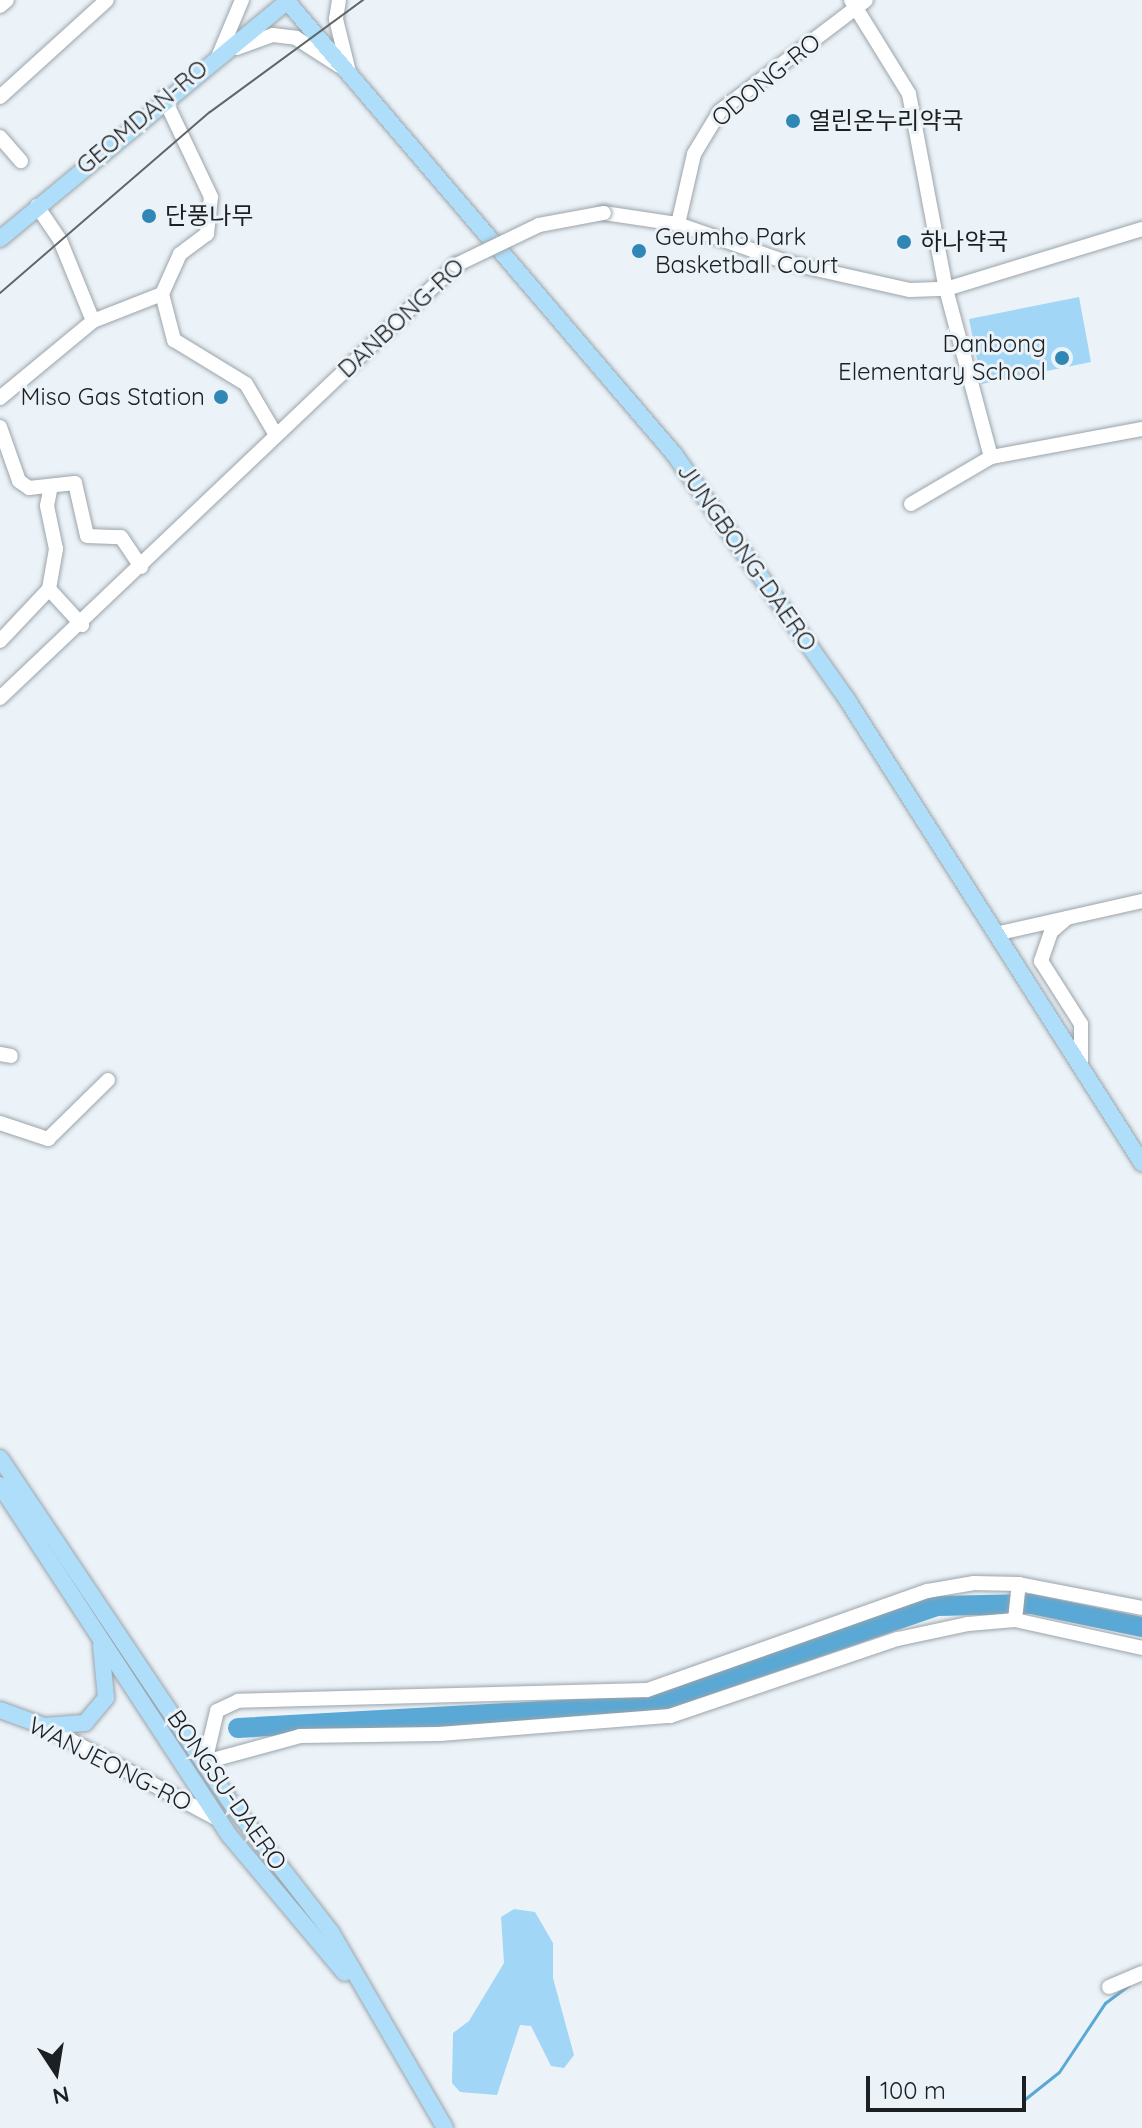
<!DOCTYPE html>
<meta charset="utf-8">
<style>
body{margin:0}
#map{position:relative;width:1142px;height:2128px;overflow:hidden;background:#ebf3f9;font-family:Quicksand,"Noto Sans KR",sans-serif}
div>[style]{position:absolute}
.green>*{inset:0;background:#a2d6f6}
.stream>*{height:3px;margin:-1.5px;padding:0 1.5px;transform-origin:1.5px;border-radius:1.5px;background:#5aa8d5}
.river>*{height:20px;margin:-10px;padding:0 10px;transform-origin:10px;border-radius:10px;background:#5aa8d5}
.roads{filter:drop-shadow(0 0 2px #9ca4a9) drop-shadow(0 0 2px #9ca4a9)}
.minor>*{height:14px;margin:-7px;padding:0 7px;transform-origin:7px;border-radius:7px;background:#fff}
.major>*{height:16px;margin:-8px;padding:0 8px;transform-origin:8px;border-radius:8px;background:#aedefa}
.tram>*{height:2px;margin:-1px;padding:0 1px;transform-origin:1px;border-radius:1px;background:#606568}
.bridges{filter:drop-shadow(0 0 2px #9ca4a9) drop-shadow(0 0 2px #9ca4a9)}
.minor-bridge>*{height:14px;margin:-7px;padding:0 7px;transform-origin:7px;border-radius:7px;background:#fff}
.dots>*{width:22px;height:22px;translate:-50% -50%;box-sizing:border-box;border:4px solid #ebf3f9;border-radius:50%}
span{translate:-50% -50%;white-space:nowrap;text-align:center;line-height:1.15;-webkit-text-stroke:6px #ebf3f9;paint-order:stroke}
.street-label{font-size:24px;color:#1d2022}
.poi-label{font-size:24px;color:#1d2022}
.left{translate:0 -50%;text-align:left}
.right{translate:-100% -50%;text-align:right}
.north{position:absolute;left:16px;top:2032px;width:80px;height:80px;-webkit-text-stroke:6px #ebf3f9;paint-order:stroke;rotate:168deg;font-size:22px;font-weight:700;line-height:32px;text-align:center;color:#1d2022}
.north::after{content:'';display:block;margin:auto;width:28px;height:36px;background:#1d2022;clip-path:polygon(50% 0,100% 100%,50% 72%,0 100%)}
.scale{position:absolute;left:866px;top:2076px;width:160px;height:36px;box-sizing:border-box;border:4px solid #1d2022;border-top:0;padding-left:10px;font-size:24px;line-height:28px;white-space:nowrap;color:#1d2022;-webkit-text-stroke:6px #ebf3f9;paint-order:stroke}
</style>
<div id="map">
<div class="green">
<div style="clip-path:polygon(1079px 297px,1091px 362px,982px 384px,969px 319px)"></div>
<div style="clip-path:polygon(514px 1909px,535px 1912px,553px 1943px,553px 1978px,574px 2055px,564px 2068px,551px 2066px,531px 2026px,520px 2025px,497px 2095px,460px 2092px,452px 2083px,453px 2033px,469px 2021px,504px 1963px,501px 1917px)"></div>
</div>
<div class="stream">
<div style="left:1025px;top:2099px;width:43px;rotate:-38.5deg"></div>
<div style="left:1059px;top:2072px;width:83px;rotate:-56.3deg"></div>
<div style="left:1105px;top:2003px;width:30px;rotate:-37deg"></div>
</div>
<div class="river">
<div style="left:238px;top:1728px;width:412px;rotate:-3.2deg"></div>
<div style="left:649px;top:1705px;width:305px;rotate:-19deg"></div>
<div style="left:937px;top:1606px;width:94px;rotate:-1.2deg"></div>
<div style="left:1031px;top:1604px;width:113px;rotate:11.7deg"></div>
</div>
<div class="roads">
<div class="minor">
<div style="left:851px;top:0;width:110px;rotate:58.3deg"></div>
<div style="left:909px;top:94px;width:198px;rotate:79.3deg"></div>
<div style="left:946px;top:289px;width:174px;rotate:75deg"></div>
<div style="left:0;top:6px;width:9px;rotate:-41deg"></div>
<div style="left:237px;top:48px;width:38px;rotate:-20deg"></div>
<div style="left:273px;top:35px;width:23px;rotate:7deg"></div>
<div style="left:296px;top:38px;width:63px;rotate:32.7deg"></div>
<div style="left:349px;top:72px;width:55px;rotate:-103.8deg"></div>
<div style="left:336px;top:19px;width:19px;rotate:-81deg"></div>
<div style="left:218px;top:57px;width:62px;rotate:-67.2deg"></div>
<div style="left:0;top:97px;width:144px;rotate:-42.2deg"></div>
<div style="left:0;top:137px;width:32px;rotate:49deg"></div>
<div style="left:37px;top:206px;width:41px;rotate:55.9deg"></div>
<div style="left:60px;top:240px;width:87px;rotate:67.8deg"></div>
<div style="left:604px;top:213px;width:75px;rotate:8.5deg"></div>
<div style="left:678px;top:224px;width:118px;rotate:19.4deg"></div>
<div style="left:789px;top:263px;width:124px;rotate:12.6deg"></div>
<div style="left:910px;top:290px;width:36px;rotate:-2deg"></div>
<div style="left:946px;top:289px;width:205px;rotate:-17deg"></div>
<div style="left:678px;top:224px;width:72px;rotate:-77.1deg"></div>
<div style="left:694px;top:154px;width:50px;rotate:-58.8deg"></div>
<div style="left:720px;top:111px;width:183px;rotate:-37.2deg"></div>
<div style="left:162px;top:294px;width:48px;rotate:75.4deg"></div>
<div style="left:174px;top:340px;width:84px;rotate:31.4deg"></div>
<div style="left:246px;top:384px;width:59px;rotate:59.5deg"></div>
<div style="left:0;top:398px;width:121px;rotate:-39.6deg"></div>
<div style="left:93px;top:321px;width:74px;rotate:-21.4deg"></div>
<div style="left:162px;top:294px;width:44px;rotate:-65.8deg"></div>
<div style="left:180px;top:254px;width:34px;rotate:-37deg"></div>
<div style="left:207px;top:234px;width:37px;rotate:-84deg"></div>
<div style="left:211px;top:197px;width:110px;rotate:-115.4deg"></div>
<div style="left:0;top:427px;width:57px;rotate:70.6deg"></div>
<div style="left:19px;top:481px;width:12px;rotate:35deg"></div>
<div style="left:29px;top:488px;width:46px;rotate:-6.2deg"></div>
<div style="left:75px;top:483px;width:54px;rotate:77.2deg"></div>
<div style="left:87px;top:536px;width:34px;rotate:2deg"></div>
<div style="left:121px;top:537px;width:36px;rotate:56deg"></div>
<div style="left:911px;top:504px;width:93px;rotate:-30.4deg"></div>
<div style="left:991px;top:457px;width:154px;rotate:-10.5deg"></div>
<div style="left:49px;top:589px;width:49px;rotate:47.5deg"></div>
<div style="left:0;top:641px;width:71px;rotate:-46.7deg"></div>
<div style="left:49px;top:589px;width:41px;rotate:-80.1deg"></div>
<div style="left:56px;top:549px;width:44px;rotate:-101.8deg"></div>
<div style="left:47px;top:506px;width:20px;rotate:-79deg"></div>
<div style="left:0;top:698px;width:629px;rotate:-43.52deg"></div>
<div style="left:1067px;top:918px;width:21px;rotate:139deg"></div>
<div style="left:1051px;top:932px;width:31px;rotate:109deg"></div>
<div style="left:1041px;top:961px;width:75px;rotate:57.6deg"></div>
<div style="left:1081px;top:1024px;width:37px;rotate:90deg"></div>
<div style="left:1000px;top:933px;width:146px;rotate:-12.7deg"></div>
<div style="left:0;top:1054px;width:11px;rotate:10deg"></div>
<div style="left:0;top:1123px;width:51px;rotate:18.4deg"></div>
<div style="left:48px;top:1139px;width:84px;rotate:-44.5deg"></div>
<div style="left:1019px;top:1584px;width:125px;rotate:11deg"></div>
<div style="left:1015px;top:1620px;width:36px;rotate:-84deg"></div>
<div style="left:1019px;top:1584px;width:45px;rotate:-178.7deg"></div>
<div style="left:974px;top:1583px;width:48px;rotate:170.3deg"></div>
<div style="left:927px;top:1591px;width:297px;rotate:160.5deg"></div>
<div style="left:647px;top:1690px;width:409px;rotate:178.5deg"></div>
<div style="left:238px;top:1701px;width:23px;rotate:155deg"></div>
<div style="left:217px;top:1711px;width:52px;rotate:103.2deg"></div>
<div style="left:205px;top:1762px;width:98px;rotate:-15.3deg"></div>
<div style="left:300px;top:1736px;width:140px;rotate:-0.8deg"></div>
<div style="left:440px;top:1734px;width:231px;rotate:-4.5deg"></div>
<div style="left:670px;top:1716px;width:241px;rotate:-18.7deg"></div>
<div style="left:898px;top:1639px;width:72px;rotate:-12.1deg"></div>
<div style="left:968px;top:1624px;width:47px;rotate:-4.9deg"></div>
<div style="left:1015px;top:1620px;width:130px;rotate:12.4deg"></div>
<div style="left:44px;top:1726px;width:199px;rotate:28.2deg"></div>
<div style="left:1109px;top:1987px;width:36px;rotate:-23deg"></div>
</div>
<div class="major">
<div style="left:286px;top:0;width:597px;rotate:49.48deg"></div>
<div style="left:674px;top:454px;width:302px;rotate:54.8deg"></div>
<div style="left:848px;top:701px;width:548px;rotate:57.53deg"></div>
<div style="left:0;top:239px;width:375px;rotate:-39.6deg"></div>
<div style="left:0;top:1458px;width:420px;rotate:56.2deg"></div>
<div style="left:234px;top:1807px;width:158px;rotate:52.2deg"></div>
<div style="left:331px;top:1932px;width:227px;rotate:59.8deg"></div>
<div style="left:0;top:1485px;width:418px;rotate:56.8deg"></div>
<div style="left:229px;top:1835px;width:180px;rotate:50deg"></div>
<div style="left:0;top:1710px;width:47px;rotate:20deg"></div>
<div style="left:44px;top:1726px;width:41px;rotate:-4.2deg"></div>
<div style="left:85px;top:1723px;width:33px;rotate:-50deg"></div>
<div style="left:106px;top:1698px;width:53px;rotate:-95.4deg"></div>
</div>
</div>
<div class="tram">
<div style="left:0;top:293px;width:277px;rotate:-40.8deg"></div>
<div style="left:210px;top:112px;width:190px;rotate:-36.2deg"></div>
</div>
<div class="bridges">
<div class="minor-bridge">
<div style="left:456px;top:265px;width:92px;rotate:-25.7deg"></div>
<div style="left:539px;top:225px;width:66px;rotate:-10.5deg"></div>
</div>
</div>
<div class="dots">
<div style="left:793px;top:121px;background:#3087b6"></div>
<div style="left:149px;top:216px;background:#3087b6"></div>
<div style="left:904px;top:242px;background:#3087b6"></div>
<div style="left:639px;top:251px;background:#3087b6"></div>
<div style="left:1062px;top:358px;background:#3087b6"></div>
<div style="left:221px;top:397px;background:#3087b6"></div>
</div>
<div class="street-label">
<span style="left:766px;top:80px;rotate:-39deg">ODONG-RO</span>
<span style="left:142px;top:117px;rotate:-40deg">GEOMDAN-RO</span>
<span style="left:401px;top:318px;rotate:-43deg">DANBONG-RO</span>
<span style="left:747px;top:557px;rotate:55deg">JUNGBONG-DAERO</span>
<span style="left:110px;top:1764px;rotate:27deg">WANJEONG-RO</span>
<span style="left:227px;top:1790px;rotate:55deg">BONGSU-DAERO</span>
</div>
<div class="poi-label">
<span class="left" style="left:809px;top:121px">열린온누리약국</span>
<span class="left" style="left:165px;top:216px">단풍나무</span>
<span class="left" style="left:655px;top:251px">Geumho Park<br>Basketball Court</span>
<span class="left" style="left:920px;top:242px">하나약국</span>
<span class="right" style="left:1046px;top:358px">Danbong<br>Elementary School</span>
<span class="right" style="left:205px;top:397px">Miso Gas Station</span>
</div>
<div class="north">N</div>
<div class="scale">100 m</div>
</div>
